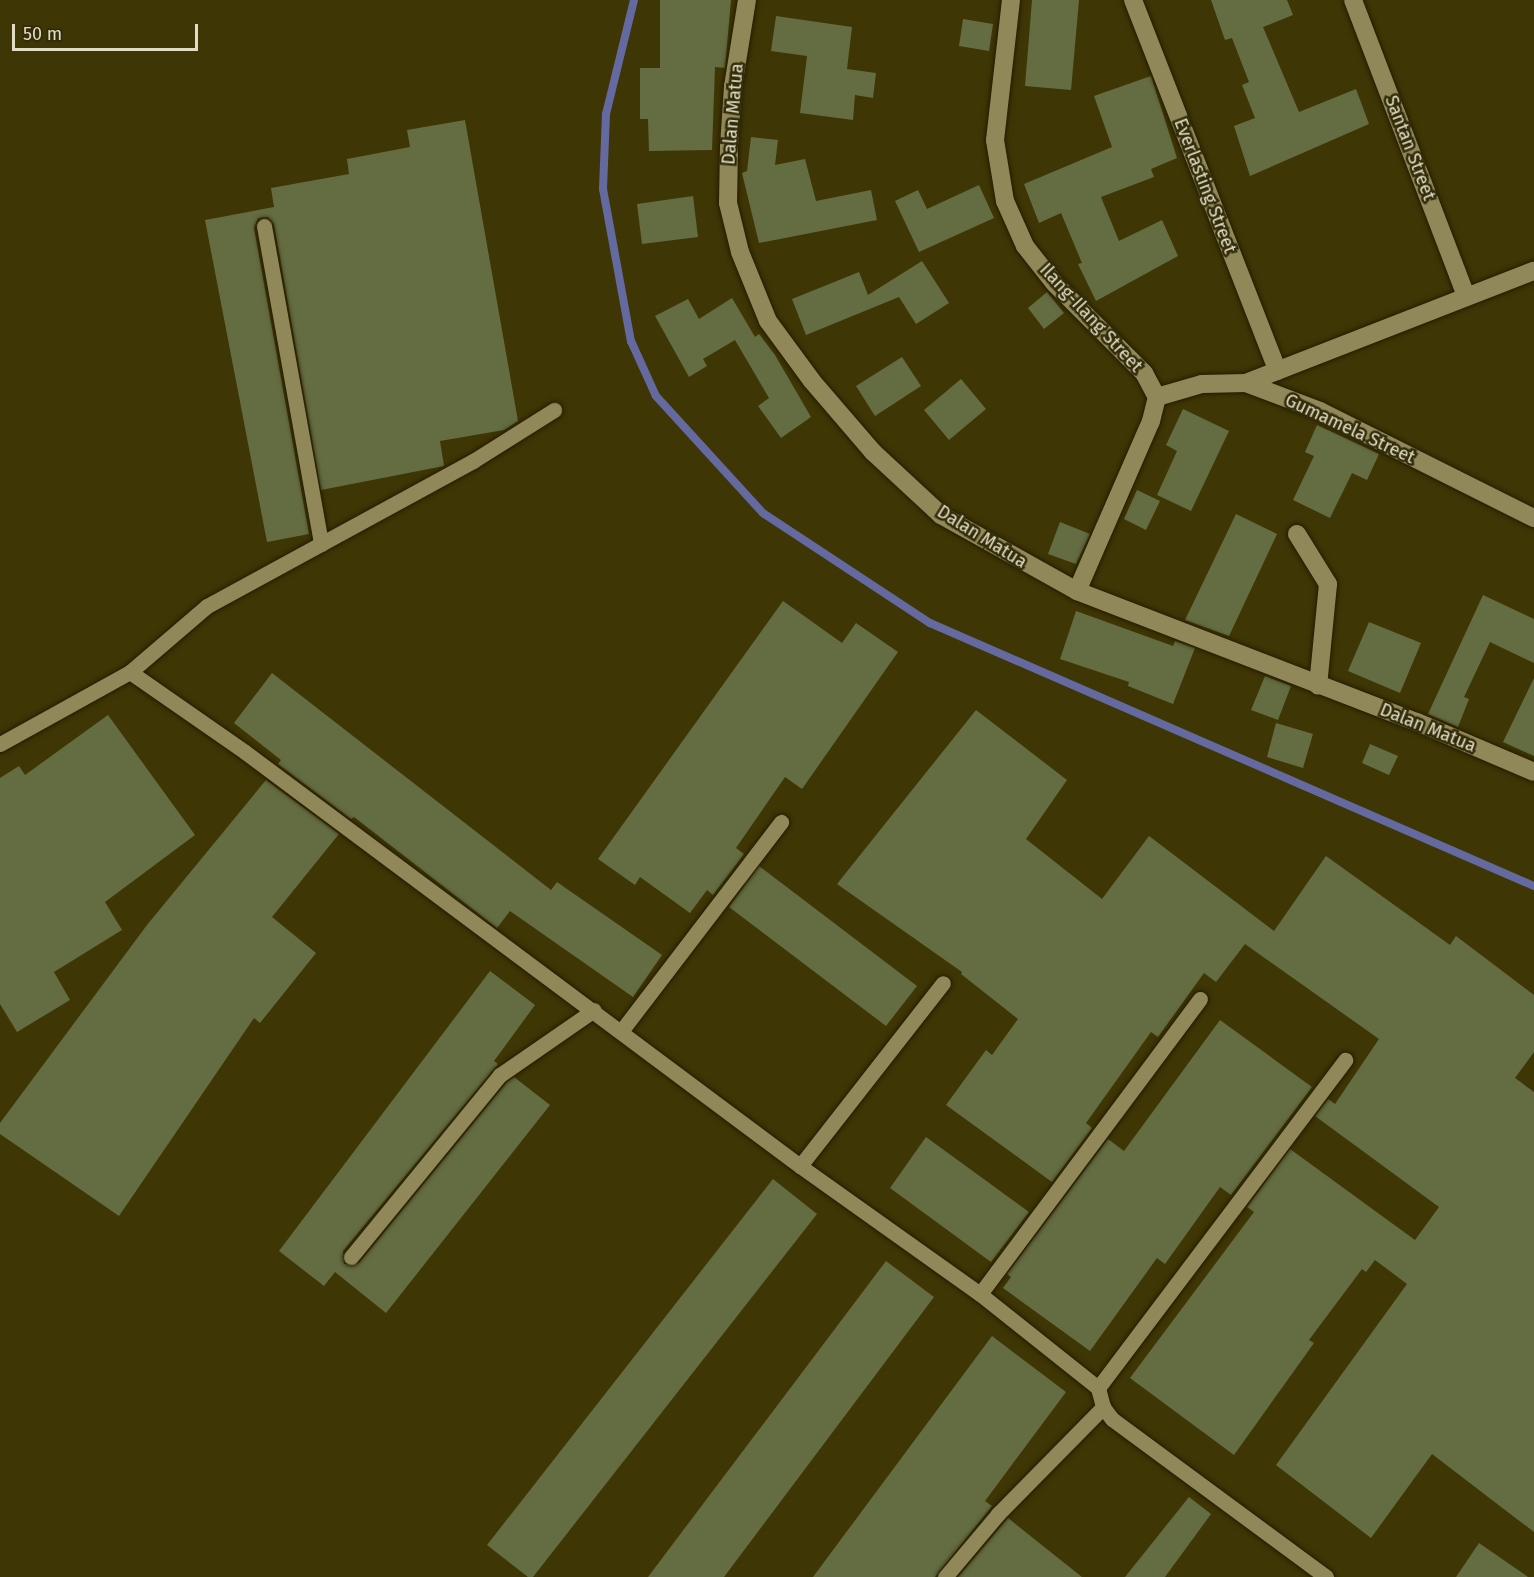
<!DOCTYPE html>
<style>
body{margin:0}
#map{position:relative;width:1534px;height:1577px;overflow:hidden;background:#3f3605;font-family:"Fira Sans",sans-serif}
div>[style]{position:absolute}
.stream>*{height:8px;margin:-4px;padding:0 4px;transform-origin:4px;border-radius:4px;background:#646a9f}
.building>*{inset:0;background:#646d41}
.roads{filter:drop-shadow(0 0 2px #241d00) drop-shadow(0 0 2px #241d00)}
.lane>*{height:15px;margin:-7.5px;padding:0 7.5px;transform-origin:7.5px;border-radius:7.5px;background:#91885a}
.street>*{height:18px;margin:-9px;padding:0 9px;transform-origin:9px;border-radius:9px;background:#91885a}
span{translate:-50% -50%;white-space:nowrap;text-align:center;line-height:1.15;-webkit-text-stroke:5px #332c09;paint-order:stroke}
.street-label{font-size:18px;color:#e1ddc5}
.scale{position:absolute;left:12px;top:24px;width:186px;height:27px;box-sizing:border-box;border:3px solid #e1ddc5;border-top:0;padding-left:8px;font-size:18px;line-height:21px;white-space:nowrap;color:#e1ddc5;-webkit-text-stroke:4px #332c09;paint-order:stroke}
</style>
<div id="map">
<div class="stream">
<div style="left:634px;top:0;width:117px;rotate:103.8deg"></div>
<div style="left:606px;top:114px;width:75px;rotate:92.3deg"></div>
<div style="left:603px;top:189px;width:155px;rotate:79.6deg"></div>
<div style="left:631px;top:341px;width:60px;rotate:65.6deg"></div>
<div style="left:656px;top:396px;width:159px;rotate:47.6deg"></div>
<div style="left:763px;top:513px;width:200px;rotate:33.4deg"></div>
<div style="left:930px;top:623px;width:659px;rotate:23.53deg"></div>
</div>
<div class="building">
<div style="clip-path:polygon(660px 0,731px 0,725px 68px,715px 67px,712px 150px,649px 151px,648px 119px,640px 119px,640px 68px,660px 68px)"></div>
<div style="clip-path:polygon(1032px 0,1079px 0,1071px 90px,1025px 86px)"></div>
<div style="clip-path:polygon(1211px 0,1287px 0,1293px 15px,1263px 27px,1299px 112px,1356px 89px,1369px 124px,1250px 176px,1234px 126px,1255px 118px,1242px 85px,1249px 82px,1232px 38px,1225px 40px)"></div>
<div style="clip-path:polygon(776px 16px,852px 27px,847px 69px,876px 73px,873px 98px,855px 95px,853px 120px,800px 113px,807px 56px,771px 51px)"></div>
<div style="clip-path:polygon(963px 19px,993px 24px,989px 51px,959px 46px)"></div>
<div style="clip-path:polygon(1151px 76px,1177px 158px,1151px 169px,1154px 177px,1101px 197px,1119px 241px,1162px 220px,1178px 256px,1096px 301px,1078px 264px,1082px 263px,1061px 213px,1039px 223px,1024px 184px,1112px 147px,1094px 96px)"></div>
<div style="clip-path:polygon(465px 120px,518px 421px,504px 430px,440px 441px,444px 466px,321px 490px,274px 224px,268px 217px,258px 218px,254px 228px,309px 534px,267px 542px,205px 220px,274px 207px,271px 188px,349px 174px,347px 159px,410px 147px,407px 130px)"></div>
<div style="clip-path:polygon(751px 137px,778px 140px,775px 165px,805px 159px,816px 201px,871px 190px,877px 220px,759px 243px,742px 173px,747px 171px)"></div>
<div style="clip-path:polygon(979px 185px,994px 218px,919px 252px,895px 201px,918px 190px,927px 209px)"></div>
<div style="clip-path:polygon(693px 196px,698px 237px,642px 244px,637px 204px)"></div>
<div style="clip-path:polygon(922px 261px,949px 303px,916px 324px,899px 297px,806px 335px,792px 299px,859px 272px,868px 295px)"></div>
<div style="clip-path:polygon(1047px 292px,1064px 313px,1044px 329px,1028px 308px)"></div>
<div style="clip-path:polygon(732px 298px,755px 337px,759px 334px,775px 355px,811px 417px,781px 438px,758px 406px,769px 398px,735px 340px,703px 359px,707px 366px,689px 377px,655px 316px,688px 299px,699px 319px)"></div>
<div style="clip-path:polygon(902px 357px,921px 386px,875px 416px,856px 386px)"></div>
<div style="clip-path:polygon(961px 379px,986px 409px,949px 440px,924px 410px)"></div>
<div style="clip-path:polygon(1183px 409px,1229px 431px,1191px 511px,1157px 495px,1177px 451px,1166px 445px)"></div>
<div style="clip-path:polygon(1317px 425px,1379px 454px,1367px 480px,1352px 473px,1330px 518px,1293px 500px,1314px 456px,1305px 452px)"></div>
<div style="clip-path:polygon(1137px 490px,1160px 501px,1146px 530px,1124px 519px)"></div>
<div style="clip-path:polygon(1236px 514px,1277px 534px,1229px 636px,1185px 620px)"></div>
<div style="clip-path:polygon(1060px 522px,1090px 534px,1076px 564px,1048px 554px)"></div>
<div style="clip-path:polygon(1483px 595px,1534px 619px,1534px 663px,1490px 642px,1464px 697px,1469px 699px,1458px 727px,1428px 714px)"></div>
<div style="clip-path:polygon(783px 601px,842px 643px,856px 623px,898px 652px,802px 789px,785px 777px,736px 848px,744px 854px,713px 895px,707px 890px,690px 913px,640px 877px,635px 885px,598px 859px)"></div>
<div style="clip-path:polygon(1076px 611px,1173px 646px,1175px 641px,1195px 648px,1173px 704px,1128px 686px,1129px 682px,1060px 659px)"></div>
<div style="clip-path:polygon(1369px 622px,1421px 643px,1400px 693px,1348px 671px)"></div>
<div style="clip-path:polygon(272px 673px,551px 890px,557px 882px,662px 955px,633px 997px,510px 911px,497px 928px,354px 817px,351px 819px,278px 764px,281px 760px,234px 723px)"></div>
<div style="clip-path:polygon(1265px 676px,1291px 686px,1278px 720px,1251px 710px)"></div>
<div style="clip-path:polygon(1534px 678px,1534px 756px,1503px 742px)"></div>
<div style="clip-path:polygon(976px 710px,1067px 780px,1026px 839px,1102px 899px,1149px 836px,1274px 931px,1326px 856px,1450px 945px,1456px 936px,1534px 995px,1534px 1052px,1515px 1078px,1534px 1092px,1534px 1532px,1432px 1454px,1371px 1538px,1276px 1465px,1407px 1284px,1375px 1260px,1366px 1272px,1362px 1269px,1309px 1340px,1314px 1343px,1234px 1455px,1130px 1378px,1254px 1212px,1247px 1207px,1290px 1149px,1415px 1240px,1439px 1207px,1315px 1116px,1328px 1099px,1335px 1104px,1379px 1039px,1245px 944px,1216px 982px,1204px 973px,1158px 1037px,1151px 1032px,1086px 1123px,1092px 1128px,1052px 1182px,946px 1105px,986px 1050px,992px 1055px,1018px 1019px,961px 974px,962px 972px,837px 884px)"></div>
<div style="clip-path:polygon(108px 715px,195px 835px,105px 902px,122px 930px,54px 972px,70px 1000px,17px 1032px,0 1004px,0 778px,19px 766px,25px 775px)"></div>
<div style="clip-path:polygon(1276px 723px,1313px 734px,1303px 768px,1267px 757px)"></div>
<div style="clip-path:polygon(1370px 744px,1398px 756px,1389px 775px,1362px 763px)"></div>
<div style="clip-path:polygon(266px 780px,339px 834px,272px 917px,316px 953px,260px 1023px,254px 1018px,119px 1216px,0 1134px,0 1123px,147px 925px)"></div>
<div style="clip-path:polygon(759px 866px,917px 986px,886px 1026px,729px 907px)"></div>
<div style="clip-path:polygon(490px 971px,535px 1005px,494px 1061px,498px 1064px,343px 1251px,344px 1264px,359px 1263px,507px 1082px,514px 1077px,550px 1105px,386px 1313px,335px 1272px,324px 1286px,279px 1251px)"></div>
<div style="clip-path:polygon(1220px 1020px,1312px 1087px,1231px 1195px,1220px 1187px,1165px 1264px,1157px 1258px,1090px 1351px,1003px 1288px,1011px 1277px,1007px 1274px,1108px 1139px,1124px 1151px)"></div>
<div style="clip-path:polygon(926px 1137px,1029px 1212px,991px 1262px,890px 1188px)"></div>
<div style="clip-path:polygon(773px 1179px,817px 1214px,533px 1577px,528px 1577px,487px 1545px)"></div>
<div style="clip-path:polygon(886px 1261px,934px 1297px,724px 1577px,648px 1577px)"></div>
<div style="clip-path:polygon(992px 1336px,1066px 1392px,985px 1501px,992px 1506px,935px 1577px,813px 1577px)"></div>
<div style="clip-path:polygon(1189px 1497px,1211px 1514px,1165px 1577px,1125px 1577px)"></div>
<div style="clip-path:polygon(1008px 1518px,1082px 1577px,958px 1577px)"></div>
<div style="clip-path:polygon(1479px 1543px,1528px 1577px,1456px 1577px)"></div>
</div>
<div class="roads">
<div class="lane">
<div style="left:264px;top:226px;width:323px;rotate:79.8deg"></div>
<div style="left:130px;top:672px;width:140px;rotate:34.8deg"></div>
<div style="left:245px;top:752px;width:692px;rotate:36.72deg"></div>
<div style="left:800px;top:1166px;width:221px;rotate:35.4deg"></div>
<div style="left:980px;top:1294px;width:151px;rotate:38.5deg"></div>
<div style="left:1098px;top:1388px;width:20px;rotate:75deg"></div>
<div style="left:1103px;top:1407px;width:15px;rotate:53deg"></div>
<div style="left:1112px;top:1419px;width:266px;rotate:36.4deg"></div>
<div style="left:0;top:744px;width:149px;rotate:-29deg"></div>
<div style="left:130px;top:672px;width:101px;rotate:-40.6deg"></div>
<div style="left:207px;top:606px;width:303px;rotate:-28.6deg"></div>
<div style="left:473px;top:461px;width:96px;rotate:-32.2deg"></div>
<div style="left:622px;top:1030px;width:262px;rotate:-52.6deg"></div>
<div style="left:800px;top:1166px;width:232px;rotate:-52deg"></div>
<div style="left:351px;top:1257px;width:235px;rotate:-50.7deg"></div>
<div style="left:500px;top:1075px;width:114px;rotate:-34.7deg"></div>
<div style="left:980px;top:1294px;width:368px;rotate:-53.3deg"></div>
<div style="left:1098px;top:1388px;width:411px;rotate:-53deg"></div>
<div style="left:945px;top:1577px;width:82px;rotate:-49.9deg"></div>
<div style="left:998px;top:1514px;width:150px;rotate:-45.5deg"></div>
</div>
<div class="street">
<div style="left:747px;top:0;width:87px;rotate:99.2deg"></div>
<div style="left:733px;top:86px;width:61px;rotate:93.8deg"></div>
<div style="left:729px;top:147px;width:56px;rotate:91deg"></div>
<div style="left:728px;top:203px;width:50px;rotate:76.2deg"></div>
<div style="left:740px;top:252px;width:74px;rotate:67.9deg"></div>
<div style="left:768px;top:321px;width:74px;rotate:53.7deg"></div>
<div style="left:812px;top:381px;width:94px;rotate:49.3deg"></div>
<div style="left:873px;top:452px;width:93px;rotate:42.8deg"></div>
<div style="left:941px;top:515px;width:156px;rotate:29.2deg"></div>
<div style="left:1077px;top:591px;width:364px;rotate:21.1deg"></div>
<div style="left:1417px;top:722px;width:127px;rotate:23.1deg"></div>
<div style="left:1011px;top:0;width:141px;rotate:96.5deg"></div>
<div style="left:995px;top:140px;width:62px;rotate:80.7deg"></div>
<div style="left:1005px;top:201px;width:49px;rotate:66deg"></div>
<div style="left:1025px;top:246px;width:48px;rotate:51.7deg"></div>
<div style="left:1055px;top:284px;width:126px;rotate:45deg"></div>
<div style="left:1144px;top:373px;width:27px;rotate:62deg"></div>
<div style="left:1157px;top:397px;width:25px;rotate:104deg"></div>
<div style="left:1151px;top:421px;width:185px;rotate:113.5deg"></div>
<div style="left:1133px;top:0;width:398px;rotate:68.7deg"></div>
<div style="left:1353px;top:0;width:317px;rotate:69.1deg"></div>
<div style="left:1246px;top:383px;width:309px;rotate:-21.3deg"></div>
<div style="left:1157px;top:397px;width:47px;rotate:-16.1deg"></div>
<div style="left:1202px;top:384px;width:44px;rotate:-1.3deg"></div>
<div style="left:1246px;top:383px;width:79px;rotate:20.7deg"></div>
<div style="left:1320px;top:411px;width:239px;rotate:26.6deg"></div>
<div style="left:1297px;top:534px;width:59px;rotate:58.2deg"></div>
<div style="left:1328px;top:584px;width:102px;rotate:95.6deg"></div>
</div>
</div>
<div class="street-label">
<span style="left:733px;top:114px;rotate:-85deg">Dalan Matua</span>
<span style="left:1410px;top:148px;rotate:69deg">Santan Street</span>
<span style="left:1205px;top:186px;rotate:69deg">Everlasting Street</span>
<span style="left:1091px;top:318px;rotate:47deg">Ilang-Ilang Street</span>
<span style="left:1350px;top:429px;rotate:25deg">Gumamela Street</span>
<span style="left:982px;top:537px;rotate:32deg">Dalan Matua</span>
<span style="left:1428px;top:728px;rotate:22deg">Dalan Matua</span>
</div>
<div class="scale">50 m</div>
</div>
